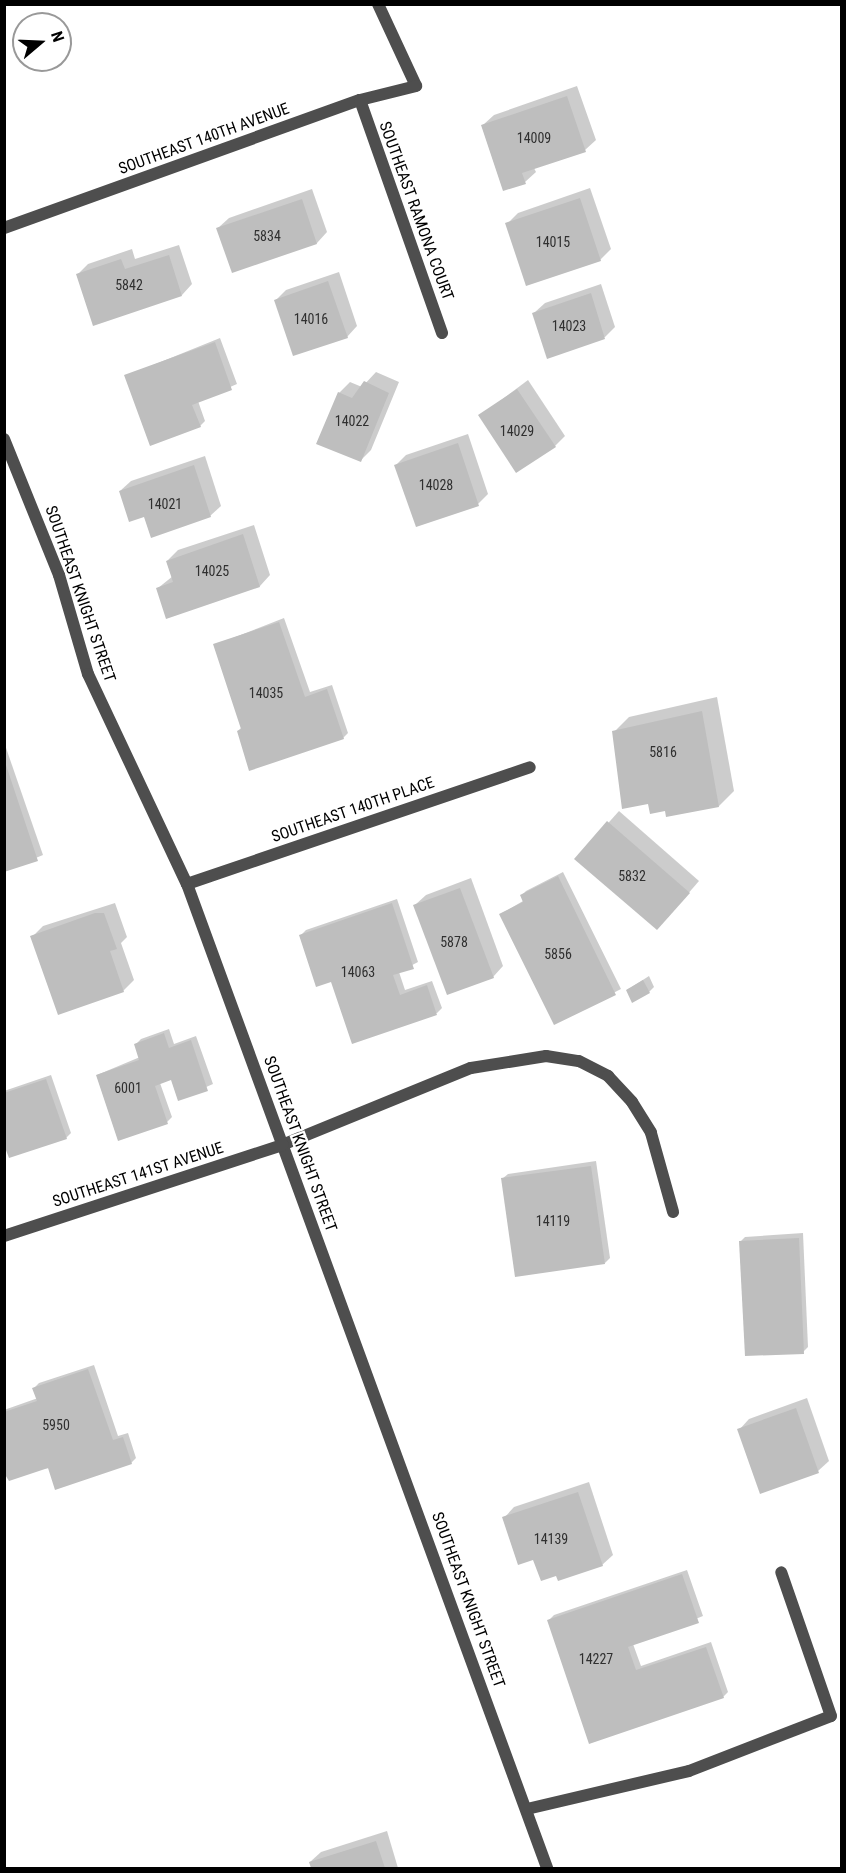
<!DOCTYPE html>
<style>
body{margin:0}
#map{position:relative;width:846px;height:1873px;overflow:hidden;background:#fff;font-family:"Roboto Condensed",sans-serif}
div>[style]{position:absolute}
.shadow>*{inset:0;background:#0003}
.building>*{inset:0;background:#bebebe}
.lane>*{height:12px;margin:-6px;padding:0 6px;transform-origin:6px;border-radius:6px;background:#4e4e4e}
.street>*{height:12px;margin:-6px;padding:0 6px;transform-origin:6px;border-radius:6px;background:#4e4e4e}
span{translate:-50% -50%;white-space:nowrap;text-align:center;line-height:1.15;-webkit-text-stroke:4.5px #fff;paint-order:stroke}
.number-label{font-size:14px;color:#303030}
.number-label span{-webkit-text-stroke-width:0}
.street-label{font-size:16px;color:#000}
.frame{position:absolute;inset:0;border:6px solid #000;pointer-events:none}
.north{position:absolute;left:12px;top:12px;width:60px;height:60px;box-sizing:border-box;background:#fff;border:2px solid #999;border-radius:50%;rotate:71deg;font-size:16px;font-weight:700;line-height:24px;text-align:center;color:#000}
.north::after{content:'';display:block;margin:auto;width:21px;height:27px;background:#000;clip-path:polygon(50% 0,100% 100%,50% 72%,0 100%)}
</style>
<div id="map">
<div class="shadow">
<div style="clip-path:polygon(577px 86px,596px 140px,585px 150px,534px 168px,536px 172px,525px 182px,483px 125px,494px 115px)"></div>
<div style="clip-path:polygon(590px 188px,611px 249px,600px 260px,507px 224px,518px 213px)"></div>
<div style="clip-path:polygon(312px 189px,327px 232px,317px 243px,233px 271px,218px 228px,229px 218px)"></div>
<div style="clip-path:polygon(179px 245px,192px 284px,182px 295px,77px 275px,88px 264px,132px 249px,135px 259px)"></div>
<div style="clip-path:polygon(339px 272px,357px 326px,347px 337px,276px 300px,286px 290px)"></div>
<div style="clip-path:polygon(601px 284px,615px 327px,605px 337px,548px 357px,534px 313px,545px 303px)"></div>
<div style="clip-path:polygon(220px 338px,237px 384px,198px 401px,205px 421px,200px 426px,126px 376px)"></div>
<div style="clip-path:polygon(376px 372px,399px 382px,371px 450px,361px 460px,339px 393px,350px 382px,362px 387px)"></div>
<div style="clip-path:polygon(528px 380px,565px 436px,555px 446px,480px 416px)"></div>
<div style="clip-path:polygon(468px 434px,488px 494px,478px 504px,396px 465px,406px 455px)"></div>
<div style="clip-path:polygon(205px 456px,221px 506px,210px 516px,145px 515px,120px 491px,131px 481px)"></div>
<div style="clip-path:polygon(254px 525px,270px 575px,260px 586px,167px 617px,158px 588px,173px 576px,167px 561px,178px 550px)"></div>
<div style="clip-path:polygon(284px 618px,310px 692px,332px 685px,348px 733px,343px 738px,238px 731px,242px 727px,215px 645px)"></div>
<div style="clip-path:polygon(717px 697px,734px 791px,719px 806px,649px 803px,614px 732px,629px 717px)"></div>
<div style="clip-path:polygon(4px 742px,43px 855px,4px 871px)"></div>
<div style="clip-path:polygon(619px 811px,699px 881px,667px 918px,576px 859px)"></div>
<div style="clip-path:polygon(563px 872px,621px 989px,555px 1023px,501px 914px,523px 901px,521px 896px,526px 891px)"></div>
<div style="clip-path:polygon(471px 878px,503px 966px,493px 977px,415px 905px,426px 895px)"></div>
<div style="clip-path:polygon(397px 899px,418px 962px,399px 972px,405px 990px,432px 981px,442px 1008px,437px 1013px,353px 1042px,332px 981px,301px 935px,306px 930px)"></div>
<div style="clip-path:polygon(115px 903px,127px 937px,121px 943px,134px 980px,123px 991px,32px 937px,43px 926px)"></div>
<div style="clip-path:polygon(649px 976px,654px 987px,649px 992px,627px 990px)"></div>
<div style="clip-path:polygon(169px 1029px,174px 1044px,196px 1036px,213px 1084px,179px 1099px,172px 1079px,160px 1083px,172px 1117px,167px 1122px,97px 1075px,140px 1057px,136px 1044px,141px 1039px)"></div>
<div style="clip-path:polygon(51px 1075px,71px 1133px,66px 1138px,4px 1140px,4px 1091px)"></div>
<div style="clip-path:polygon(596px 1161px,610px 1258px,605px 1263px,502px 1179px,508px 1174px)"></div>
<div style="clip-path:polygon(803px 1233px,808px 1347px,803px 1352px,740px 1242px,745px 1237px)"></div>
<div style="clip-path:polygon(94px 1365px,118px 1436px,128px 1433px,136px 1458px,131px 1463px,4px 1471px,4px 1410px,38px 1398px,34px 1388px,39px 1383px)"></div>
<div style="clip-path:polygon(807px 1398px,829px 1461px,818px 1471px,739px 1430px,749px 1419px)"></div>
<div style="clip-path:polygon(589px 1482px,613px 1555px,602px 1565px,557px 1574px,534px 1558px,504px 1518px,514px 1507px)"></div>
<div style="clip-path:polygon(687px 1570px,703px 1616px,633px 1644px,641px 1666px,711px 1642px,728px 1692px,723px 1697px,590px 1742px,549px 1620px,554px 1615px)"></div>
<div style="clip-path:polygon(387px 1831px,398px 1868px,312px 1868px,310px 1862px,321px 1852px)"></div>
</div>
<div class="building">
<div style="clip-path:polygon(567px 96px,586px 152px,522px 173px,526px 184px,503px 191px,481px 125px)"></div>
<div style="clip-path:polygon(580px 198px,601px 261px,526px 286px,505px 223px)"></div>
<div style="clip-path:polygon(302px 199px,317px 244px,232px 273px,216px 228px)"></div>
<div style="clip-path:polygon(169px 255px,182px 296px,93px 326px,76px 274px,121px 259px,125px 269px)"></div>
<div style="clip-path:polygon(328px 281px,348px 338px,293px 356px,274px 300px)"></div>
<div style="clip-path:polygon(591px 293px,605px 339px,547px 359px,532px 313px)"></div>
<div style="clip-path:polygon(215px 342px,232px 390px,192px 405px,201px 427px,150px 446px,124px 375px)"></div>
<div style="clip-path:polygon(364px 381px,389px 393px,361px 462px,316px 444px,338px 392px,352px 398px)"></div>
<div style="clip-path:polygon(517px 389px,556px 447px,516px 473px,478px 415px)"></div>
<div style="clip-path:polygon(458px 443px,479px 506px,416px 527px,394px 465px)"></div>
<div style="clip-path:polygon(194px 465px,211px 517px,151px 538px,144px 517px,129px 522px,119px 491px)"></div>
<div style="clip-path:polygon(243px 534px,260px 587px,166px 619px,156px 588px,173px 582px,166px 561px)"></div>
<div style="clip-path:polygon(279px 622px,305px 697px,327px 689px,344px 739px,249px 771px,237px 731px,241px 729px,213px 644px)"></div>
<div style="clip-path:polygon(702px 711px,719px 807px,666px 817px,665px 811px,650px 814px,648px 804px,622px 809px,612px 731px)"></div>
<div style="clip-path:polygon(5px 762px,38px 861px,4px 872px,4px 763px)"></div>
<div style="clip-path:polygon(607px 821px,690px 893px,657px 930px,574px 859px)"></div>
<div style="clip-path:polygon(558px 876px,616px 995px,554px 1025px,499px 914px,523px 902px,520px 895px)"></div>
<div style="clip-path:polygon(460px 888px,494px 978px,447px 995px,413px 905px)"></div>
<div style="clip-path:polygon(392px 903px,414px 969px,393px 975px,400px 995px,427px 985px,437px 1015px,352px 1044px,331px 982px,316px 987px,299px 935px)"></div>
<div style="clip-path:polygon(95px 913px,104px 913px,117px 949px,110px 951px,124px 992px,58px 1015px,30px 936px)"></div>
<div style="clip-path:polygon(643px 980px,650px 993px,632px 1003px,626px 990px)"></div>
<div style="clip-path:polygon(164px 1033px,169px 1048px,191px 1040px,208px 1091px,178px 1101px,171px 1080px,155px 1086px,168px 1124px,118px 1141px,96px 1075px,139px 1060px,134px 1044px)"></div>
<div style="clip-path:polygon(46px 1079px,67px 1139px,9px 1158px,4px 1145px,4px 1093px)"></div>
<div style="clip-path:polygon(591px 1166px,605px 1264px,515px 1277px,501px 1178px)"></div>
<div style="clip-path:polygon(799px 1238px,804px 1354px,745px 1356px,739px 1241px)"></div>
<div style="clip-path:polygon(88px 1369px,113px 1440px,123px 1437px,132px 1464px,55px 1490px,48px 1468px,9px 1481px,4px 1473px,4px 1412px,37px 1401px,32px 1388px)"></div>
<div style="clip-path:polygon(796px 1408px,819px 1473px,760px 1494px,737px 1429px)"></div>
<div style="clip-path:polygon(578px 1492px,603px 1566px,558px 1581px,556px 1576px,541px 1581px,533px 1560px,518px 1565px,502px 1517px)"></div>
<div style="clip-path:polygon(682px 1574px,699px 1623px,628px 1647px,636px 1670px,706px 1647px,724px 1698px,589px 1744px,547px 1620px)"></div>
<div style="clip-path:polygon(376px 1841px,385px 1868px,311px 1868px,309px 1862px)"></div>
</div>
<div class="lane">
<div style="left:378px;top:4px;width:90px;rotate:65.1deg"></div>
<div style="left:282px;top:1145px;width:204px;rotate:-22.2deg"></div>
<div style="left:471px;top:1068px;width:76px;rotate:-9.1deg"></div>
<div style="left:546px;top:1056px;width:33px;rotate:9deg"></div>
<div style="left:579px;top:1061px;width:33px;rotate:27deg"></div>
<div style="left:608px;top:1076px;width:35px;rotate:47deg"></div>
<div style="left:632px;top:1102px;width:36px;rotate:58deg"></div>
<div style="left:651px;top:1133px;width:82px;rotate:74.4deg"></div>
<div style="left:527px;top:1809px;width:166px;rotate:-13.2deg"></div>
<div style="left:689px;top:1771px;width:152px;rotate:-21.2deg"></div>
<div style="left:831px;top:1716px;width:152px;rotate:-109.1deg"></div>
</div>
<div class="street">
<div style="left:360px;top:100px;width:247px;rotate:70.6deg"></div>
<div style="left:4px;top:228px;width:378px;rotate:-19.8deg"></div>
<div style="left:360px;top:100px;width:58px;rotate:-14deg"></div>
<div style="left:4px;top:439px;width:147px;rotate:68deg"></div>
<div style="left:59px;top:575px;width:103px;rotate:73.7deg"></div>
<div style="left:88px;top:674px;width:232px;rotate:64.8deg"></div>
<div style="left:187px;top:884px;width:1048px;rotate:69.9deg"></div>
<div style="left:187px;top:884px;width:362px;rotate:-18.8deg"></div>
<div style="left:4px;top:1236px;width:293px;rotate:-18.1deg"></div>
</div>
<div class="number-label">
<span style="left:534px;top:138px">14009</span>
<span style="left:267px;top:236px">5834</span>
<span style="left:553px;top:242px">14015</span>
<span style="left:129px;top:285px">5842</span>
<span style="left:311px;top:319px">14016</span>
<span style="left:569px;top:326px">14023</span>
<span style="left:352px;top:421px">14022</span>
<span style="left:517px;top:431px">14029</span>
<span style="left:436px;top:485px">14028</span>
<span style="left:165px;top:504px">14021</span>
<span style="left:212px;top:571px">14025</span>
<span style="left:266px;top:693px">14035</span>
<span style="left:663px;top:752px">5816</span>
<span style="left:632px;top:876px">5832</span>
<span style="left:454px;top:942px">5878</span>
<span style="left:558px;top:954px">5856</span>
<span style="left:358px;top:972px">14063</span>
<span style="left:128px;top:1088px">6001</span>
<span style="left:553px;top:1221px">14119</span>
<span style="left:56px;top:1425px">5950</span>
<span style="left:551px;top:1539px">14139</span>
<span style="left:596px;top:1659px">14227</span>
</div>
<div class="street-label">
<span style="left:204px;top:139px;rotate:-20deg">SOUTHEAST 140TH AVENUE</span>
<span style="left:416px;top:211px;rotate:70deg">SOUTHEAST RAMONA COURT</span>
<span style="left:80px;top:594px;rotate:71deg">SOUTHEAST KNIGHT STREET</span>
<span style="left:353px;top:810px;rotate:-19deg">SOUTHEAST 140TH PLACE</span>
<span style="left:300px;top:1144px;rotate:70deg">SOUTHEAST KNIGHT STREET</span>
<span style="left:138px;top:1175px;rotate:-18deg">SOUTHEAST 141ST AVENUE</span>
<span style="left:468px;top:1600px;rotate:70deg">SOUTHEAST KNIGHT STREET</span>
</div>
<div class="frame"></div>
<div class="north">N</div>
</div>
